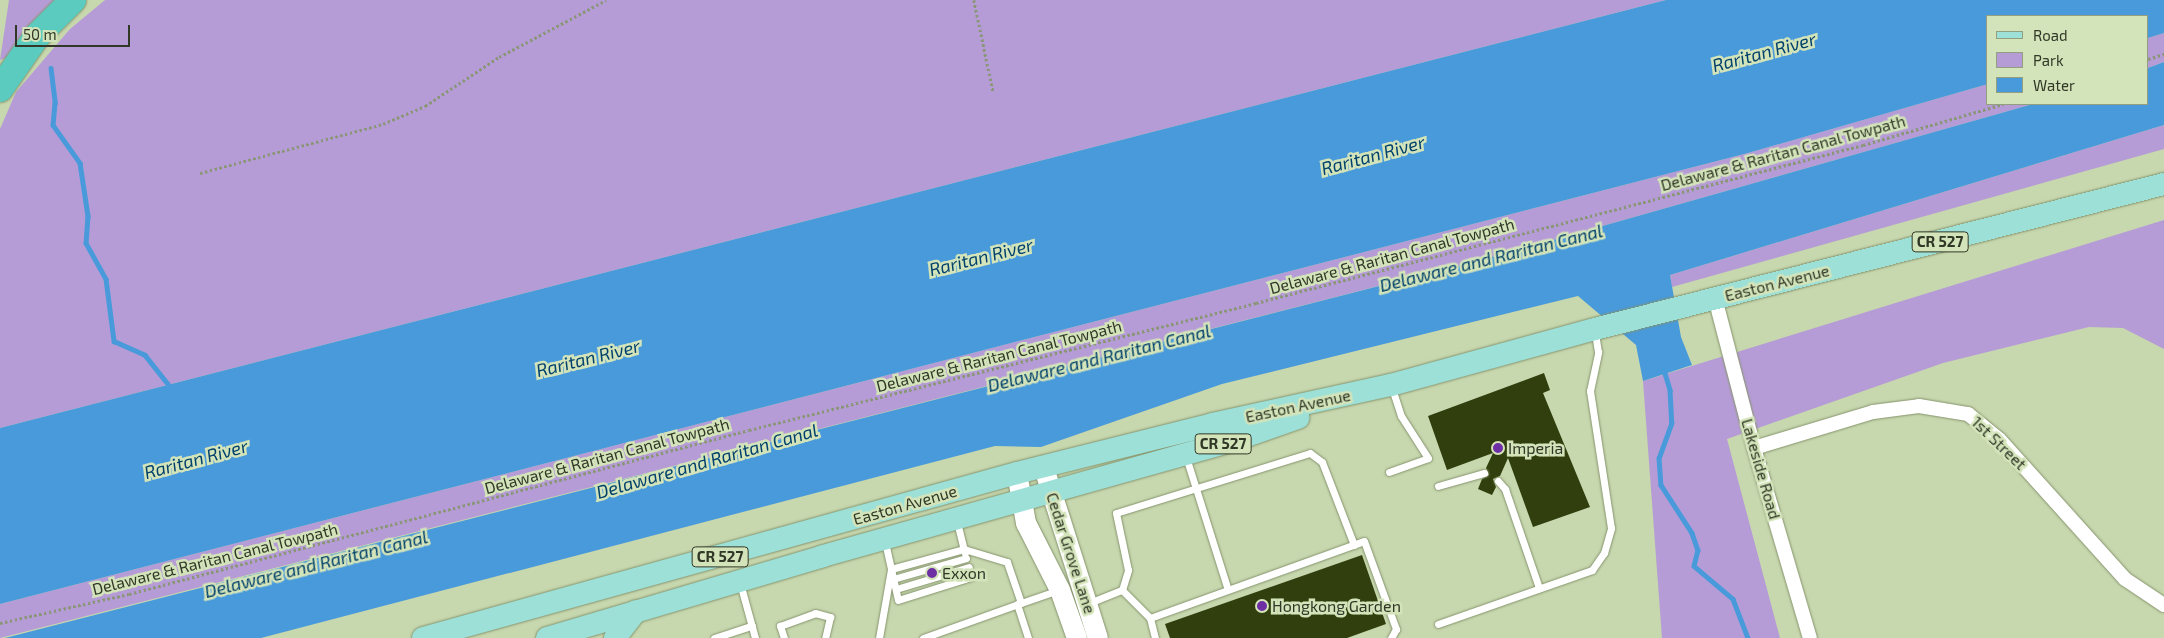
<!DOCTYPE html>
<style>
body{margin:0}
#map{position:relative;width:2164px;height:638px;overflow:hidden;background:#c7d7ae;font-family:"Exo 2",sans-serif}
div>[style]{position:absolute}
.green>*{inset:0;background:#b69cd6}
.water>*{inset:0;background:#489ada}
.stream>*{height:4.5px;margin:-2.25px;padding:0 2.25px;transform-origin:2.25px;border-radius:2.25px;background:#489ada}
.building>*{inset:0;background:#303f0d}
.path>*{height:2.5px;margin-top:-1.25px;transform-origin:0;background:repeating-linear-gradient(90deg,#8a9677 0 2.5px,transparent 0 5px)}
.roads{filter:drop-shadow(0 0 1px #86946d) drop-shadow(0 0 1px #86946d)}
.lane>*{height:7px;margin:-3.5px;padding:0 3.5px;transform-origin:3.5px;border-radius:3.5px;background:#fff}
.street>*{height:14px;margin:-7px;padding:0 7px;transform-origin:7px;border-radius:7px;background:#fff}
.secondary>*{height:20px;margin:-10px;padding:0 10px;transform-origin:10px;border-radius:10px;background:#fff}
.primary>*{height:22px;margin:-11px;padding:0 11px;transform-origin:11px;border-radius:11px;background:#9ce0d8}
.highway>*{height:26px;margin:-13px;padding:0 13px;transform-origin:13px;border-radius:13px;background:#5acbbe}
.dots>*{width:14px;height:14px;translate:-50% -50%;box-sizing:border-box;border:2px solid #d4e4ba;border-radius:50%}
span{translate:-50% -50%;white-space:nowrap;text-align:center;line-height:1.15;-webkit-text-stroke:5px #d4e4ba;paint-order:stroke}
.shield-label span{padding:1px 4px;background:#d4e4ba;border:1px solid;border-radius:4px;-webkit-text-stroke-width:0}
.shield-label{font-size:15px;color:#313827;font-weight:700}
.street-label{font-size:16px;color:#313827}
.poi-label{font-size:16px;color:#313827}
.left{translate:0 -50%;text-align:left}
.water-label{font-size:18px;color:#00416b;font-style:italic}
.legend{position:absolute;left:1986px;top:15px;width:162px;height:90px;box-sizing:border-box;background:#d4e4ba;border:1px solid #939f7f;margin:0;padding:6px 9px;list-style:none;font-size:15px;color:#313827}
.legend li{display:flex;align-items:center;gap:10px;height:25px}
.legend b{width:25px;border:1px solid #939f7f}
.scale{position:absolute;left:15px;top:25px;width:115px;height:22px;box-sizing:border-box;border:2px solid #313827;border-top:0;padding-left:6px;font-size:15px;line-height:18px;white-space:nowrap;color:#313827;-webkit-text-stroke:4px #d4e4ba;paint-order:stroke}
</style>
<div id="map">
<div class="green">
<div style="clip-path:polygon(9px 0,58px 0,6px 58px,0 60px)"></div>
<div style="clip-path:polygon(105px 0,1666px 0,0 428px,0 129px,16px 92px,70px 29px)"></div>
<div style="clip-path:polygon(2164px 33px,2164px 62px,2148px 68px,2148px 38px)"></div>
<div style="clip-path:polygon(1988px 84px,1988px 104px,2033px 104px,1500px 255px,0 638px,0 604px,1748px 153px)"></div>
<div style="clip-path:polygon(2164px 125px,2164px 149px,1672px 287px,1670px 275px)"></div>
<div style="clip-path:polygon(2164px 220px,2164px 349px,2123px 328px,2089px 327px,1943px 363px,1727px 439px,1780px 638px,1662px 638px,1643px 381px)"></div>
</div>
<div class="water">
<div style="clip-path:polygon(1666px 0,2164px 0,2164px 33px,2148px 38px,2148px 16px,1988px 16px,1988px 84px,1748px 153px,0 604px,0 428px)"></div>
<div style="clip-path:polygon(2164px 62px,2164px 125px,1670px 275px,1681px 337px,1692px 365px,1643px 381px,1636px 345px,1578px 296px,1222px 384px,1041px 447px,995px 446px,261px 638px,5px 638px,1500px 255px,2033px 104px,2148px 104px,2148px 68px)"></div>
</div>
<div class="stream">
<div style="left:51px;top:68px;width:35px;rotate:83deg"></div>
<div style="left:55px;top:103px;width:22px;rotate:95deg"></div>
<div style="left:53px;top:125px;width:47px;rotate:54.6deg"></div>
<div style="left:80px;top:163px;width:54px;rotate:81.4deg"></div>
<div style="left:88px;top:216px;width:27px;rotate:94deg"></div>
<div style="left:86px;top:243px;width:41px;rotate:60.9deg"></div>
<div style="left:106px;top:279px;width:63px;rotate:82.6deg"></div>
<div style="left:114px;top:341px;width:34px;rotate:24deg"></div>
<div style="left:145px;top:355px;width:43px;rotate:51.5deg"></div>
<div style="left:1664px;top:370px;width:21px;rotate:73deg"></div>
<div style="left:1670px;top:390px;width:33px;rotate:87deg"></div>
<div style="left:1672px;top:423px;width:37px;rotate:110deg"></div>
<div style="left:1659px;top:458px;width:27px;rotate:86deg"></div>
<div style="left:1661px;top:485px;width:57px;rotate:57.1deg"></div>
<div style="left:1692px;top:533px;width:18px;rotate:71deg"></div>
<div style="left:1698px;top:550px;width:16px;rotate:104deg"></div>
<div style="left:1694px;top:566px;width:51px;rotate:40.2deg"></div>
<div style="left:1733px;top:599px;width:42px;rotate:69deg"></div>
</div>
<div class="building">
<div style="clip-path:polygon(1544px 373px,1550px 390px,1543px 393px,1590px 507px,1533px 527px,1508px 458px,1500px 476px,1493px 479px,1496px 487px,1492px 495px,1478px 489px,1482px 479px,1489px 475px,1486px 468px,1493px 453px,1447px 470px,1428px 416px)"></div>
<div style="clip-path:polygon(1362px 555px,1386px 624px,1347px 638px,1170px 638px,1165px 624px)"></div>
</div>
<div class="path">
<div style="left:974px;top:0;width:93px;rotate:78.2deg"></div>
<div style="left:2148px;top:59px;width:17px;rotate:-17deg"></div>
<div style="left:200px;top:173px;width:189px;rotate:-15deg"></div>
<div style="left:383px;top:124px;width:46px;rotate:-23.2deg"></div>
<div style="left:425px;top:106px;width:89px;rotate:-33.5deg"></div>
<div style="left:499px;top:57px;width:121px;rotate:-28deg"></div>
<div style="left:0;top:623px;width:132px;rotate:-12.7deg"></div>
<div style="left:129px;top:594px;width:641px;rotate:-14.82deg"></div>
<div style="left:749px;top:430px;width:523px;rotate:-14.06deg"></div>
<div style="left:1256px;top:303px;width:627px;rotate:-14.59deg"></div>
<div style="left:1863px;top:145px;width:146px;rotate:-16.3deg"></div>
</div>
<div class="roads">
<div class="lane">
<div style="left:1186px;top:457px;width:139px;rotate:72.5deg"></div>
<div style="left:1389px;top:472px;width:41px;rotate:-19.7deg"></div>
<div style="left:1428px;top:458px;width:50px;rotate:-122.7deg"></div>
<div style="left:1401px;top:416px;width:28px;rotate:-108deg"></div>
<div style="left:1498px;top:481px;width:11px;rotate:49deg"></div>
<div style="left:1505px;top:489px;width:105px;rotate:71deg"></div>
<div style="left:1438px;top:486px;width:48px;rotate:-15.8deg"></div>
<div style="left:957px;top:522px;width:32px;rotate:76deg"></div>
<div style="left:885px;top:542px;width:59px;rotate:77.4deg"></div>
<div style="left:898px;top:600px;width:77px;rotate:-17.5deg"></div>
<div style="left:893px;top:579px;width:76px;rotate:-16deg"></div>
<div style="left:740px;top:583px;width:57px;rotate:74.7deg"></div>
<div style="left:896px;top:589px;width:76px;rotate:-16.8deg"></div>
<div style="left:1122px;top:590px;width:21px;rotate:-73deg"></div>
<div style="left:1128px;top:570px;width:58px;rotate:-101.9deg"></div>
<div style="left:1116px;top:513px;width:203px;rotate:-17.2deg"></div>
<div style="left:1310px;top:453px;width:15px;rotate:37deg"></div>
<div style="left:1322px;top:462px;width:89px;rotate:68.9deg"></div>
<div style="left:1021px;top:603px;width:39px;rotate:-19deg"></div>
<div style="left:1089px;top:603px;width:35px;rotate:-22deg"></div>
<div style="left:1122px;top:590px;width:40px;rotate:45deg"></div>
<div style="left:1150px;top:618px;width:21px;rotate:76deg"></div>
<div style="left:1017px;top:604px;width:36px;rotate:72deg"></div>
<div style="left:1150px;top:618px;width:227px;rotate:-19.8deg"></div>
<div style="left:1364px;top:541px;width:94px;rotate:70deg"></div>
<div style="left:1396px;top:629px;width:10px;rotate:119deg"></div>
<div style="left:1438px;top:624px;width:163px;rotate:-19.3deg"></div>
<div style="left:1592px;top:570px;width:21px;rotate:-55deg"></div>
<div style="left:1604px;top:553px;width:26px;rotate:-74deg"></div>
<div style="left:1611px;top:528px;width:139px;rotate:-98.7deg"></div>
<div style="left:1590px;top:391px;width:40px;rotate:-78deg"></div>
<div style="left:1598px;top:352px;width:20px;rotate:-99deg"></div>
<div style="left:714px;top:638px;width:40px;rotate:-18deg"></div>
<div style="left:784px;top:638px;width:13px;rotate:-108deg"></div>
<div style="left:780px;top:626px;width:37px;rotate:-20deg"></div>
<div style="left:815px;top:613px;width:16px;rotate:15deg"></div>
<div style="left:830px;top:617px;width:22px;rotate:103deg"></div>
<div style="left:879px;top:638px;width:70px;rotate:-80.1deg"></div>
<div style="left:891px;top:569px;width:76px;rotate:-15.3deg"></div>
<div style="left:964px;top:549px;width:45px;rotate:16.8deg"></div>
<div style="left:1007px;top:562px;width:43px;rotate:71.1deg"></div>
<div style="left:1021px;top:603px;width:104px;rotate:160.3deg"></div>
</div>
<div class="street">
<div style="left:1715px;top:298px;width:155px;rotate:75.4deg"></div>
<div style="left:1754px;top:448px;width:198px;rotate:73.6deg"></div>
<div style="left:1754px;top:448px;width:124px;rotate:-16.8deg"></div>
<div style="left:1873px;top:412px;width:46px;rotate:-7.4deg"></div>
<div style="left:1919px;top:406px;width:50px;rotate:9.3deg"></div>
<div style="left:1968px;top:414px;width:40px;rotate:39deg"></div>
<div style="left:1999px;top:439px;width:188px;rotate:48deg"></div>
<div style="left:2125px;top:579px;width:47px;rotate:33.7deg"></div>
</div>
<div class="secondary">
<div style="left:1044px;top:468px;width:178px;rotate:72.4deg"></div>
<div style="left:1017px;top:473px;width:51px;rotate:79.8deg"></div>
<div style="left:1026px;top:523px;width:75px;rotate:63.1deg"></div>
<div style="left:1060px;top:590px;width:51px;rotate:70.5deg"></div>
</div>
<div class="primary">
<div style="left:423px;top:638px;width:616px;rotate:-15.52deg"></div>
<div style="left:1017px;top:473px;width:202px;rotate:-14deg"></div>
<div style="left:1213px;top:424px;width:182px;rotate:-12.4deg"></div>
<div style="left:1391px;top:385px;width:212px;rotate:-15.4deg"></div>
<div style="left:1595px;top:329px;width:587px;rotate:-14.3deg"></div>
<div style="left:547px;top:638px;width:288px;rotate:-16.5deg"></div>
<div style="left:823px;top:556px;width:431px;rotate:-15.7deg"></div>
<div style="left:1238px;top:439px;width:64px;rotate:-19.3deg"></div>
<div style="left:615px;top:638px;width:34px;rotate:-52deg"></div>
</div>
<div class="highway">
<div style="left:0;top:89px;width:65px;rotate:-55.1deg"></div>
<div style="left:37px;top:36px;width:51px;rotate:-45deg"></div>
</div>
</div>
<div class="dots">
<div style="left:1498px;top:448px;background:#6e2fa4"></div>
<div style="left:932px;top:573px;background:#6e2fa4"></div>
<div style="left:1262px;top:606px;background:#6e2fa4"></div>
</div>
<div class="shield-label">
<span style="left:1940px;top:242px">CR 527</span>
<span style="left:1223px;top:444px">CR 527</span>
<span style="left:720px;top:557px">CR 527</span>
</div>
<div class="street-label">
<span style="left:1783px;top:153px;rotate:-15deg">Delaware &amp; Raritan Canal Towpath</span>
<span style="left:1392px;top:256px;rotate:-15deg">Delaware &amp; Raritan Canal Towpath</span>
<span style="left:1777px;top:283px;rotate:-14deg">Easton Avenue</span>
<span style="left:999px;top:356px;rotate:-14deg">Delaware &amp; Raritan Canal Towpath</span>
<span style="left:1298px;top:406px;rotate:-12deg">Easton Avenue</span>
<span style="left:1999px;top:443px;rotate:44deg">1st Street</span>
<span style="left:607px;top:456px;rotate:-15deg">Delaware &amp; Raritan Canal Towpath</span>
<span style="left:1761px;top:469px;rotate:74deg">Lakeside Road</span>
<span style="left:905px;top:505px;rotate:-16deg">Easton Avenue</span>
<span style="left:1071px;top:553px;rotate:72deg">Cedar Grove Lane</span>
<span style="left:215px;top:559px;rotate:-14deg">Delaware &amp; Raritan Canal Towpath</span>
</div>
<div class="poi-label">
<span class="left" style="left:1508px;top:448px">Imperia</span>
<span class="left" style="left:942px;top:573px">Exxon</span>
<span class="left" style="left:1272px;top:606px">Hongkong Garden</span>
</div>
<div class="water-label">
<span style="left:1764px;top:52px;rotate:-15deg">Raritan River</span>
<span style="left:1373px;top:155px;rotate:-15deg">Raritan River</span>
<span style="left:981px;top:257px;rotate:-14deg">Raritan River</span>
<span style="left:1491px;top:258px;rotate:-14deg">Delaware and Raritan Canal</span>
<span style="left:588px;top:358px;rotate:-14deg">Raritan River</span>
<span style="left:1099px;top:358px;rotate:-14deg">Delaware and Raritan Canal</span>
<span style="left:196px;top:459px;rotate:-15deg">Raritan River</span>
<span style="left:707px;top:461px;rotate:-16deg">Delaware and Raritan Canal</span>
<span style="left:316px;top:564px;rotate:-14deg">Delaware and Raritan Canal</span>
</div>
<ul class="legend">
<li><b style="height:6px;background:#9ce0d8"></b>Road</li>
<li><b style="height:14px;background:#b69cd6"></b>Park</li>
<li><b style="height:14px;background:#489ada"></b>Water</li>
</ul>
<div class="scale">50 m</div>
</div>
